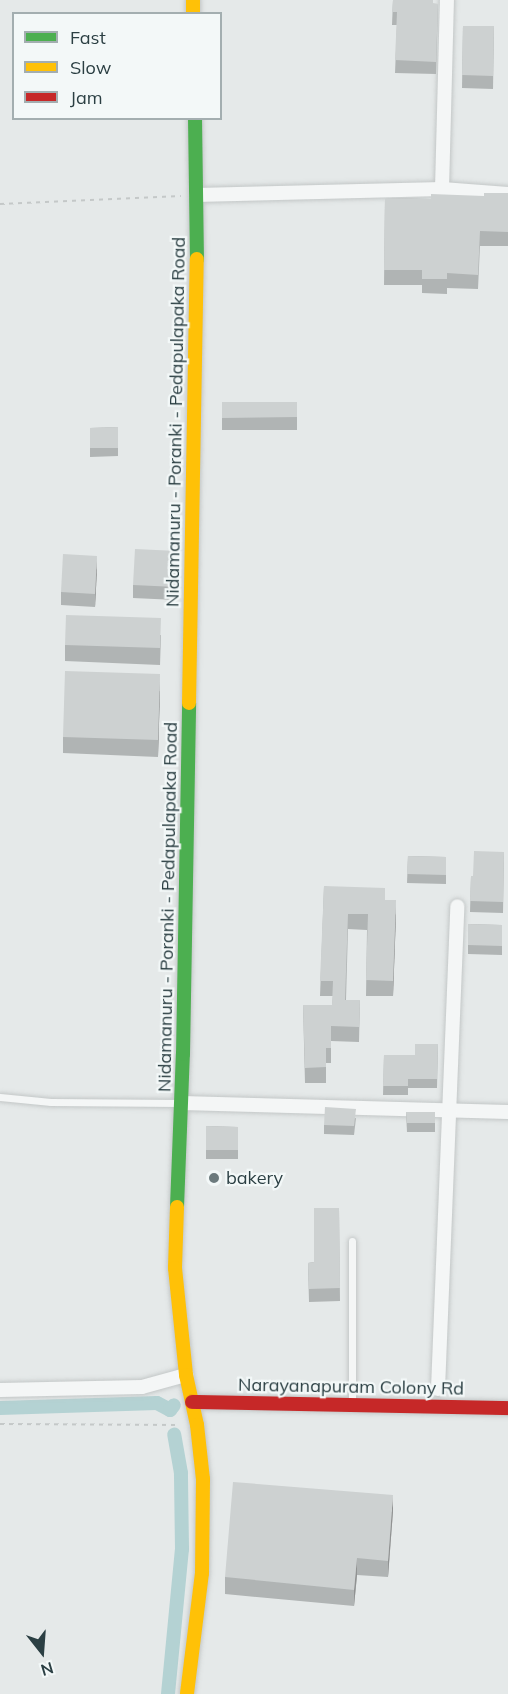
<!DOCTYPE html>
<style>
body{margin:0}
#map{position:relative;width:508px;height:1694px;overflow:hidden;background:#e5e9e9;font-family:Mulish,sans-serif}
div>[style]{position:absolute}
.canal>*{height:14px;margin:-7px;padding:0 7px;transform-origin:7px;border-radius:7px;background:#b4d2d3}
.path>*{height:2px;margin-top:-1px;transform-origin:0;background:repeating-linear-gradient(90deg,#c4c8c8 0 4.5px,transparent 0 9px)}
.roads{filter:drop-shadow(0 0 2px #c3c7c7) drop-shadow(0 0 2px #c3c7c7)}
.lane>*{height:7px;margin:-3.5px;padding:0 3.5px;transform-origin:3.5px;border-radius:3.5px;background:#f4f6f6}
.street>*{height:14px;margin:-7px;padding:0 7px;transform-origin:7px;border-radius:7px;background:#f4f6f6}
.fast>*{height:14px;margin:-7px;padding:0 7px;transform-origin:7px;border-radius:7px;background:#4caf50}
.slow>*{height:14px;margin:-7px;padding:0 7px;transform-origin:7px;border-radius:7px;background:#ffc107}
.jam>*{height:14px;margin:-7px;padding:0 7px;transform-origin:7px;border-radius:7px;background:#c62828}
.wall>*{inset:0;background:#b0b4b4}
.shaded-wall>*{inset:0;background:#909292}
.building>*{inset:0;background:#cdd1d1}
.dots>*{width:16px;height:16px;translate:-50% -50%;box-sizing:border-box;border:3px solid #f3f8f8;border-radius:50%}
span{translate:-50% -50%;white-space:nowrap;text-align:center;line-height:1.15;-webkit-text-stroke:4.5px #f3f8f8;paint-order:stroke}
.street-label{font-size:18px;color:#2b3f43}
.poi-label{font-size:18px;color:#2b3f43}
.left{translate:0 -50%;text-align:left}
.legend{position:absolute;left:12px;top:12px;width:210px;height:108px;box-sizing:border-box;background:#f3f8f8;border:2px solid #a3aeb0;margin:0;padding:8px 10px;list-style:none;font-size:18px;color:#2b3f43}
.legend li{display:flex;align-items:center;gap:12px;height:30px}
.legend b{width:30px;border:2px solid #a3aeb0}
.north{position:absolute;left:12px;top:1622px;width:60px;height:60px;-webkit-text-stroke:4px #f3f8f8;paint-order:stroke;rotate:163deg;font-size:16px;font-weight:700;line-height:24px;text-align:center;color:#2b3f43}
.north::after{content:'';display:block;margin:auto;width:21px;height:27px;background:#2b3f43;clip-path:polygon(50% 0,100% 100%,50% 72%,0 100%)}
</style>
<div id="map">
<div class="canal">
<div style="left:0;top:1408px;width:157px;rotate:-1.8deg"></div>
<div style="left:157px;top:1403px;width:15px;rotate:28deg"></div>
<div style="left:170px;top:1410px;width:6px;rotate:-51deg"></div>
<div style="left:168px;top:1694px;width:146px;rotate:-84.5deg"></div>
<div style="left:182px;top:1549px;width:76px;rotate:-90.8deg"></div>
<div style="left:181px;top:1473px;width:39px;rotate:-100deg"></div>
</div>
<div class="path">
<div style="left:0;top:204px;width:181px;rotate:-2.5deg"></div>
<div style="left:0;top:1424px;width:180px;rotate:0.3deg"></div>
</div>
<div class="roads">
<div class="lane">
<div style="left:0;top:1097px;width:51px;rotate:5.6deg"></div>
<div style="left:51px;top:1102px;width:129px;rotate:0.4deg"></div>
<div style="left:352px;top:1241px;width:160px;rotate:90deg"></div>
</div>
<div class="street">
<div style="left:442px;top:189px;width:189px;rotate:-88.5deg"></div>
<div style="left:196px;top:195px;width:246px;rotate:-1.4deg"></div>
<div style="left:442px;top:189px;width:66px;rotate:4.3deg"></div>
<div style="left:182px;top:1103px;width:326px;rotate:1.6deg"></div>
<div style="left:438px;top:1389px;width:483px;rotate:-87.7deg"></div>
<div style="left:0;top:1390px;width:142px;rotate:-1.2deg"></div>
<div style="left:142px;top:1387px;width:46px;rotate:-15.3deg"></div>
</div>
<div class="fast">
<div style="left:195px;top:118px;width:141px;rotate:89.2deg"></div>
<div style="left:177px;top:1207px;width:153px;rotate:-87.8deg"></div>
<div style="left:183px;top:1054px;width:351px;rotate:-89deg"></div>
</div>
<div class="slow">
<div style="left:193px;top:0;width:14px;rotate:90deg"></div>
<div style="left:189px;top:703px;width:444px;rotate:-89deg"></div>
<div style="left:177px;top:1207px;width:61px;rotate:91.9deg"></div>
<div style="left:175px;top:1268px;width:108px;rotate:84.1deg"></div>
<div style="left:186px;top:1375px;width:51px;rotate:77.6deg"></div>
<div style="left:197px;top:1425px;width:54px;rotate:83.7deg"></div>
<div style="left:203px;top:1479px;width:94px;rotate:90.6deg"></div>
<div style="left:202px;top:1573px;width:122px;rotate:97.1deg"></div>
</div>
<div class="jam">
<div style="left:192px;top:1402px;width:316px;rotate:1.1deg"></div>
</div>
</div>
<div class="wall">
<div style="clip-path:polygon(393px 0,438px 4px,436px 74px,395px 73px,397px 25px,392px 25px)"></div>
<div style="clip-path:polygon(463px 26px,494px 26px,493px 89px,462px 88px)"></div>
<div style="clip-path:polygon(508px 193px,508px 246px,480px 246px,478px 289px,447px 288px,447px 294px,422px 293px,422px 285px,384px 285px,385px 198px,431px 199px,484px 196px)"></div>
<div style="clip-path:polygon(222px 402px,297px 402px,297px 430px,222px 430px)"></div>
<div style="clip-path:polygon(118px 427px,118px 456px,90px 457px,90px 428px)"></div>
<div style="clip-path:polygon(177px 564px,176px 600px,133px 598px,133px 585px)"></div>
<div style="clip-path:polygon(97px 569px,95px 607px,61px 605px,61px 592px)"></div>
<div style="clip-path:polygon(161px 635px,160px 665px,65px 661px,65px 645px)"></div>
<div style="clip-path:polygon(160px 691px,158px 757px,63px 753px,63px 737px)"></div>
<div style="clip-path:polygon(504px 852px,503px 913px,470px 912px,471px 876px,473px 876px)"></div>
<div style="clip-path:polygon(408px 856px,446px 857px,446px 884px,407px 883px)"></div>
<div style="clip-path:polygon(324px 886px,385px 900px,396px 915px,393px 996px,366px 996px,367px 930px,348px 929px,346px 1000px,360px 1000px,359px 1042px,331px 1041px,331px 1063px,326px 1063px,326px 1083px,305px 1083px,303px 1005px,332px 1005px,333px 996px,320px 996px)"></div>
<div style="clip-path:polygon(468px 924px,502px 925px,502px 955px,468px 954px)"></div>
<div style="clip-path:polygon(438px 1044px,437px 1088px,408px 1088px,408px 1095px,383px 1095px,384px 1055px,415px 1055px)"></div>
<div style="clip-path:polygon(406px 1112px,435px 1112px,435px 1132px,407px 1132px)"></div>
<div style="clip-path:polygon(356px 1118px,354px 1135px,324px 1134px,324px 1125px)"></div>
<div style="clip-path:polygon(206px 1126px,238px 1127px,238px 1159px,206px 1159px)"></div>
<div style="clip-path:polygon(339px 1208px,340px 1301px,309px 1302px,308px 1263px,314px 1262px)"></div>
<div style="clip-path:polygon(393px 1511px,388px 1577px,357px 1575px,354px 1606px,225px 1594px,225px 1577px)"></div>
</div>
<div class="shaded-wall">
<div style="clip-path:polygon(97px 556px,97px 569px,95px 607px,95px 594px)"></div>
<div style="clip-path:polygon(160px 674px,160px 691px,158px 757px,158px 740px)"></div>
<div style="clip-path:polygon(396px 900px,396px 915px,393px 996px,393px 981px)"></div>
<div style="clip-path:polygon(393px 1495px,393px 1511px,388px 1577px,388px 1561px)"></div>
<div style="clip-path:polygon(357px 1558px,357px 1575px,354px 1606px,354px 1590px)"></div>
</div>
<div class="building">
<div style="clip-path:polygon(393px 0,433px 0,433px 4px,438px 4px,436px 62px,395px 60px,397px 12px,392px 12px)"></div>
<div style="clip-path:polygon(463px 26px,494px 26px,493px 76px,462px 75px)"></div>
<div style="clip-path:polygon(484px 193px,508px 193px,508px 232px,480px 231px,478px 275px,447px 273px,447px 279px,422px 279px,422px 270px,384px 270px,385px 198px,431px 199px,431px 194px,484px 196px)"></div>
<div style="clip-path:polygon(222px 402px,297px 402px,297px 417px,222px 418px)"></div>
<div style="clip-path:polygon(118px 427px,118px 448px,90px 448px,90px 428px)"></div>
<div style="clip-path:polygon(135px 549px,177px 551px,176px 587px,133px 585px)"></div>
<div style="clip-path:polygon(63px 554px,97px 556px,95px 594px,61px 592px)"></div>
<div style="clip-path:polygon(66px 615px,161px 618px,160px 648px,65px 645px)"></div>
<div style="clip-path:polygon(65px 671px,160px 674px,158px 740px,63px 737px)"></div>
<div style="clip-path:polygon(474px 851px,504px 852px,503px 902px,470px 901px,471px 876px,473px 876px)"></div>
<div style="clip-path:polygon(408px 856px,446px 857px,446px 875px,407px 874px)"></div>
<div style="clip-path:polygon(324px 886px,385px 888px,385px 900px,396px 900px,393px 981px,366px 980px,368px 914px,348px 914px,345px 1000px,360px 1000px,359px 1027px,331px 1026px,331px 1048px,326px 1048px,326px 1067px,305px 1068px,303px 1005px,332px 1005px,333px 981px,320px 981px)"></div>
<div style="clip-path:polygon(468px 924px,502px 925px,502px 946px,468px 945px)"></div>
<div style="clip-path:polygon(415px 1044px,438px 1044px,437px 1079px,408px 1079px,408px 1086px,383px 1086px,384px 1055px,415px 1055px)"></div>
<div style="clip-path:polygon(325px 1107px,356px 1109px,354px 1126px,324px 1125px)"></div>
<div style="clip-path:polygon(406px 1112px,435px 1112px,435px 1123px,407px 1123px)"></div>
<div style="clip-path:polygon(206px 1126px,238px 1127px,238px 1150px,206px 1150px)"></div>
<div style="clip-path:polygon(314px 1208px,339px 1208px,340px 1288px,309px 1289px,308px 1263px,314px 1262px)"></div>
<div style="clip-path:polygon(233px 1482px,393px 1495px,388px 1561px,357px 1558px,354px 1590px,225px 1577px)"></div>
</div>
<div class="dots">
<div style="left:214px;top:1178px;background:#6c7a7d"></div>
</div>
<div class="street-label">
<span style="left:176px;top:422px;rotate:-89deg">Nidamanuru - Poranki - Pedapulapaka Road</span>
<span style="left:168px;top:907px;rotate:-89deg">Nidamanuru - Poranki - Pedapulapaka Road</span>
<span style="left:351px;top:1387px;rotate:1deg">Narayanapuram Colony Rd</span>
</div>
<div class="poi-label">
<span class="left" style="left:226px;top:1178px">bakery</span>
</div>
<ul class="legend">
<li><b style="height:8px;background:#4caf50"></b>Fast</li>
<li><b style="height:8px;background:#ffc107"></b>Slow</li>
<li><b style="height:8px;background:#c62828"></b>Jam</li>
</ul>
<div class="north">N</div>
</div>
